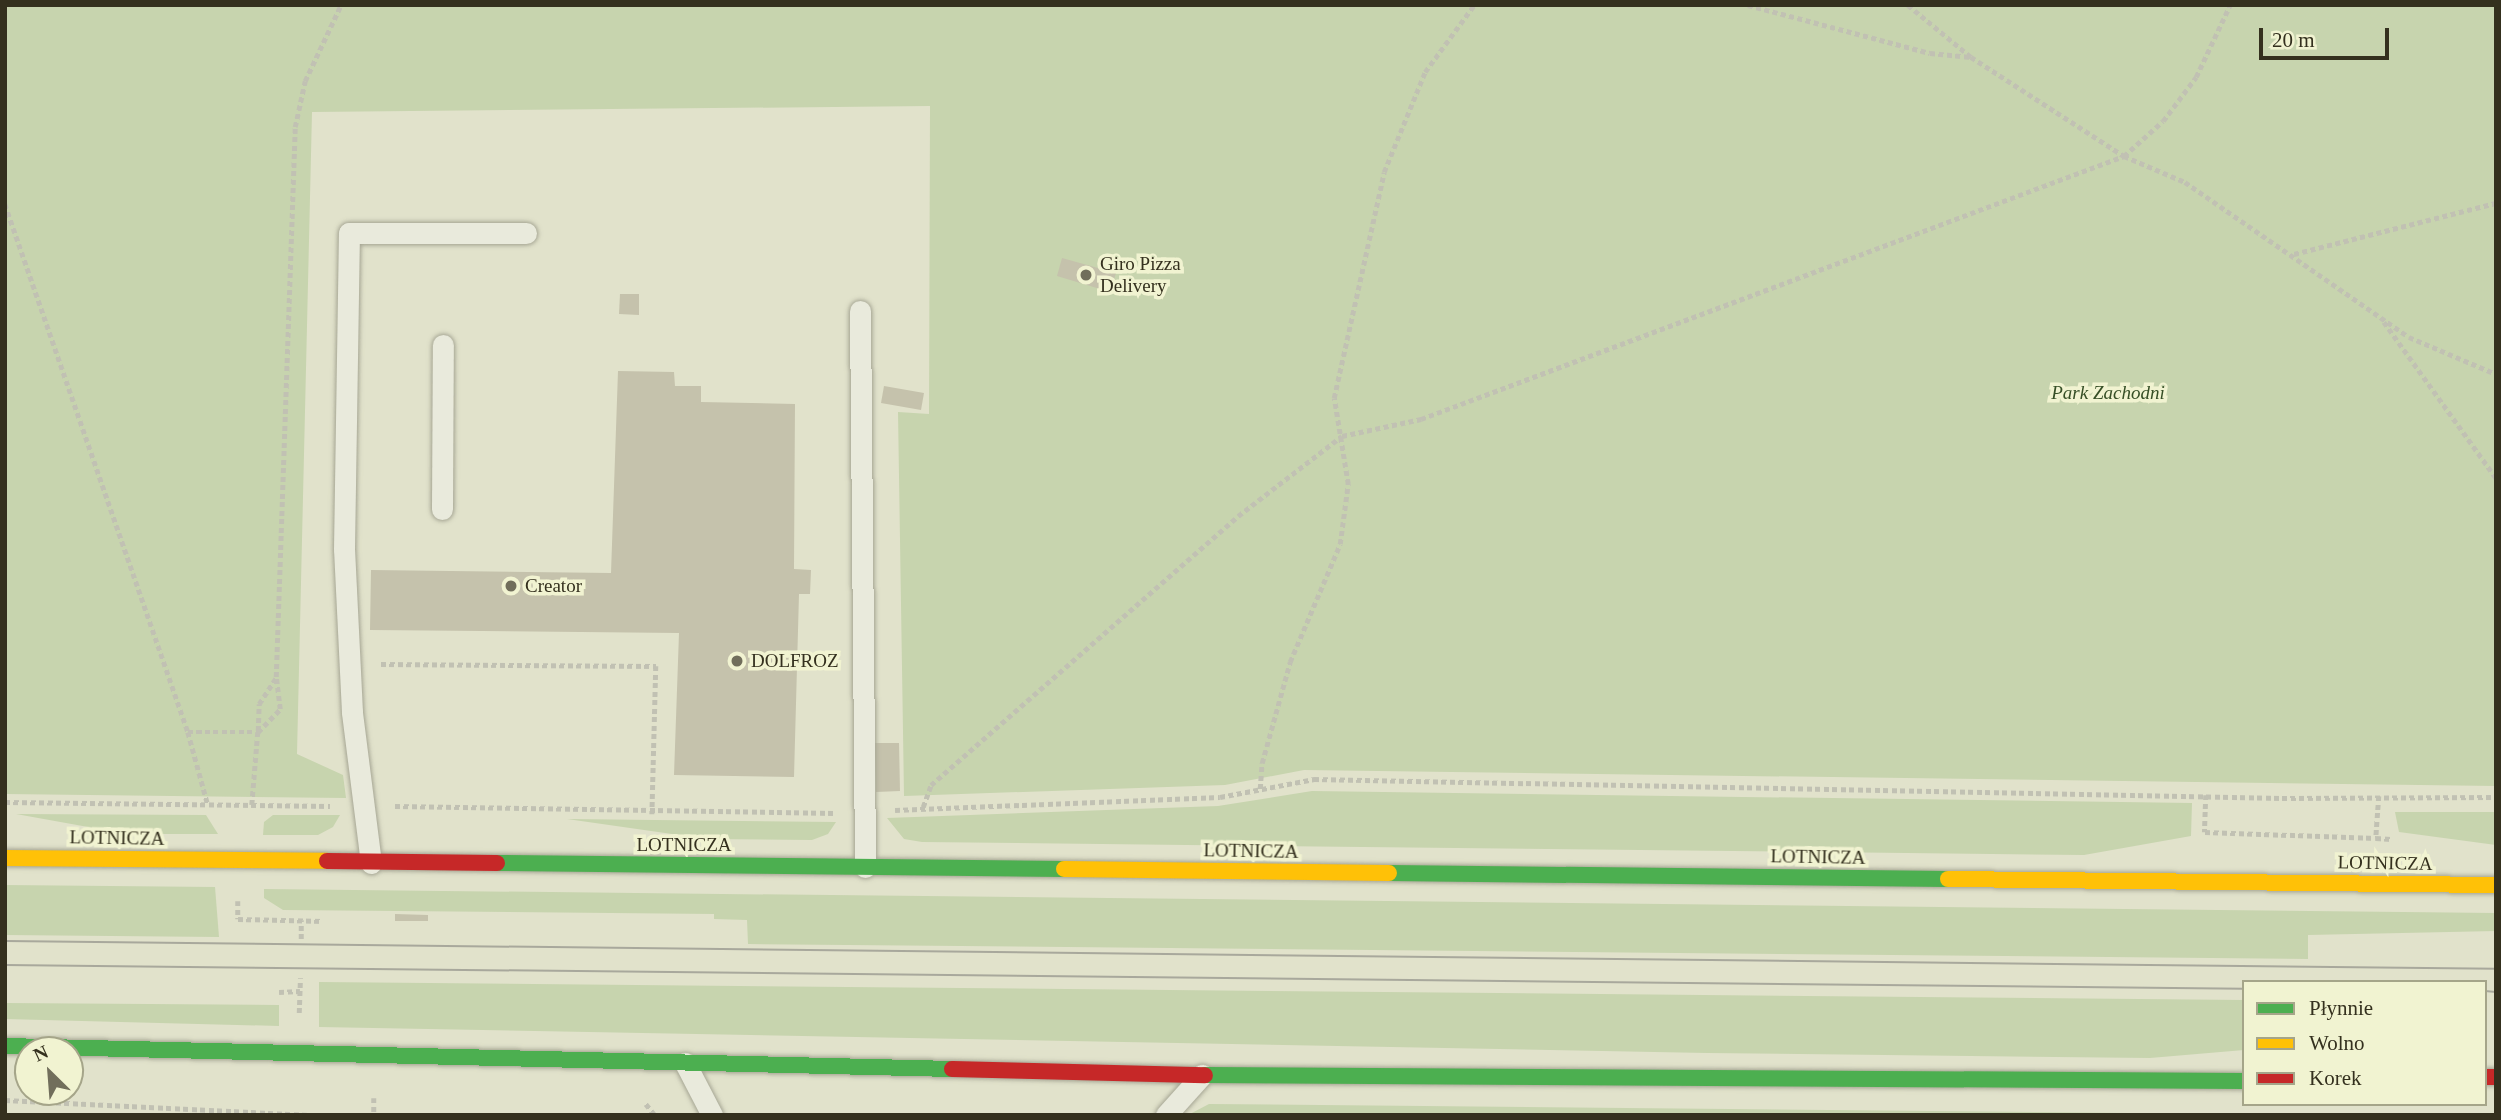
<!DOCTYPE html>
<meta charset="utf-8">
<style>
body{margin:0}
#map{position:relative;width:2501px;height:1120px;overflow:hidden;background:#e1e2cb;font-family:Georgia,serif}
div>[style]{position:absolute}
.green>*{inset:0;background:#c7d4ae}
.building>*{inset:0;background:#c5c2ac}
.path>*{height:4.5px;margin-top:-2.25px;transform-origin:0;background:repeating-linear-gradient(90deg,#c1c1b3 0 5px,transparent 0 8.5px)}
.roads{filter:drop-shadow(0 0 2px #a6a694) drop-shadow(0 0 2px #a6a694)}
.lane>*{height:21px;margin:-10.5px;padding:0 10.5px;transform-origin:10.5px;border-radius:10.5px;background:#e9eadc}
.fast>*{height:16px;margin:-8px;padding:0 8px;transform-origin:8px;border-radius:8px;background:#4caf50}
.slow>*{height:16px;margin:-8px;padding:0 8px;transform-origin:8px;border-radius:8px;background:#ffc107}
.jam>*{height:16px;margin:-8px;padding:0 8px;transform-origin:8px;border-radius:8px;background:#c62828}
.tram>*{height:2px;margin:-1px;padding:0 1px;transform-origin:1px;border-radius:1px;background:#a8a89c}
.dots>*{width:19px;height:19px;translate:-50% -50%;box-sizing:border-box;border:4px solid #f1f3d1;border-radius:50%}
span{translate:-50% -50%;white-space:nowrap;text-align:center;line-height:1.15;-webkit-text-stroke:7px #f1f3d1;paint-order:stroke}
.poi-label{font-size:19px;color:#34301e}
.left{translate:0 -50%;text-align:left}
.park-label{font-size:19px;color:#364f26;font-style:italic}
.street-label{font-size:19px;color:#34301e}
.frame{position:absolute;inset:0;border:7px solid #34301e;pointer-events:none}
.legend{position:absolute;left:2242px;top:980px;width:245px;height:126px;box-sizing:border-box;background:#f1f3d1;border:2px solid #a5a589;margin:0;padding:9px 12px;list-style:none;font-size:21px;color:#34301e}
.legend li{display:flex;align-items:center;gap:14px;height:35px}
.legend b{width:35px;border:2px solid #a5a589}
.north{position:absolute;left:14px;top:1036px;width:70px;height:70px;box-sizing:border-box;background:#f1f3d1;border:2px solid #a5a589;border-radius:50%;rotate:335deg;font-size:19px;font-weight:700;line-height:28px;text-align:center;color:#34301e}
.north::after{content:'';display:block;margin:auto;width:24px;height:32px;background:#716e5b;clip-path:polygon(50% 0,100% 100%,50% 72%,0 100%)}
.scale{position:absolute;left:2259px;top:28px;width:130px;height:32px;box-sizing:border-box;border:4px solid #34301e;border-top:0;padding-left:9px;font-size:21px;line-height:24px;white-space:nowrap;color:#34301e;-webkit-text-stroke:5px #f1f3d1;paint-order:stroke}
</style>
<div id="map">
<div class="green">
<div style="clip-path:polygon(5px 5px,2496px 5px,2496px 786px,1304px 770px,1225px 785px,904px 796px,898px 412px,929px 414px,930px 106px,312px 112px,297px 754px,343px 775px,346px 798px,5px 794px)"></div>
<div style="clip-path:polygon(1312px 791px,2192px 803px,2191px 836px,2084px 855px,922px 842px,904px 839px,887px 818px,1218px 806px)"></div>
<div style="clip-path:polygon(2395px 812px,2496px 812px,2496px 845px,2399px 832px)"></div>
<div style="clip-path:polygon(16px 814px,206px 815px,218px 834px,127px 834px)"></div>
<div style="clip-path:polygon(273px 815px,340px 815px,333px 827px,318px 835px,263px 835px,264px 822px)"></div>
<div style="clip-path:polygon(567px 819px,836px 822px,828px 834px,812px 840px,707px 839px)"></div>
<div style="clip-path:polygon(5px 885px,215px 887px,219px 937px,5px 935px)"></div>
<div style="clip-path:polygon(264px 889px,2496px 913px,2496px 931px,2308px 935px,2308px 959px,748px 944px,747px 920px,714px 919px,714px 914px,283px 910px,264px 898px)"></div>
<div style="clip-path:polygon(319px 982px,2244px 1000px,2244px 1050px,2150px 1058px,1707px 1053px,319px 1027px)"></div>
<div style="clip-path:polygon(5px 1003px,279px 1005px,279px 1026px,5px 1019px)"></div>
<div style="clip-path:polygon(1209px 1104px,2128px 1113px,2149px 1115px,1188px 1115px)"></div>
</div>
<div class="building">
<div style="clip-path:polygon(1062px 258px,1116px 273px,1110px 292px,1057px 276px)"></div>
<div style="clip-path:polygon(620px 294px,639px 294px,639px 315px,619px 314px)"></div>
<div style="clip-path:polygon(618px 371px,674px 372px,675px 386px,701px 386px,701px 402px,795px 404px,794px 569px,811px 570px,810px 594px,799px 594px,794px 777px,674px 775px,679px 633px,370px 630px,371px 570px,611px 573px)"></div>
<div style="clip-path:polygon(884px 386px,924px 393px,921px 410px,881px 403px)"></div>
<div style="clip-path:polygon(875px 743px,899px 743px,900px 791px,876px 792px)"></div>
<div style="clip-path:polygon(395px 914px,428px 915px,428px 921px,395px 921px)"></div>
</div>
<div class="path">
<div style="left:1748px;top:5px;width:188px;rotate:14.8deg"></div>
<div style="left:1930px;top:53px;width:41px;rotate:5.6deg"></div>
<div style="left:1908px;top:5px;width:82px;rotate:39.5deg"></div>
<div style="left:1971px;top:57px;width:182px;rotate:32.9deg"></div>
<div style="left:2124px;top:156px;width:66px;rotate:23.1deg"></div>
<div style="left:2185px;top:182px;width:272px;rotate:34.7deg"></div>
<div style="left:2409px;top:337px;width:95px;rotate:23deg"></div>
<div style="left:5px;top:204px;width:559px;rotate:70.88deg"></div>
<div style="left:188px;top:732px;width:76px;rotate:74.7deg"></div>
<div style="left:2294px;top:254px;width:208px;rotate:-14.2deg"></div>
<div style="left:2384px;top:322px;width:192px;rotate:54.3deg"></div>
<div style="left:381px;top:664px;width:275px;rotate:0.4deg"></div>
<div style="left:656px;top:666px;width:148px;rotate:91.5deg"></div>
<div style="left:258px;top:731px;width:27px;rotate:-88deg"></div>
<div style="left:259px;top:704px;width:31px;rotate:-57deg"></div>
<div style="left:188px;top:732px;width:70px"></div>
<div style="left:258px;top:732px;width:73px;rotate:94.7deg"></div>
<div style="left:258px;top:732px;width:32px;rotate:-46deg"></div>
<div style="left:280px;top:709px;width:32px;rotate:-97deg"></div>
<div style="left:276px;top:677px;width:550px;rotate:-88.02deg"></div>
<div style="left:295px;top:127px;width:47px;rotate:-77.7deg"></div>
<div style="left:305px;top:81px;width:84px;rotate:-64.7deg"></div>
<div style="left:1260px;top:789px;width:26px;rotate:-86deg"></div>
<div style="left:1262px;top:763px;width:105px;rotate:-74.5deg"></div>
<div style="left:1290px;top:662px;width:128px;rotate:-67deg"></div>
<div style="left:1340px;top:544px;width:61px;rotate:-82.4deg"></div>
<div style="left:1348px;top:484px;width:87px;rotate:-99.2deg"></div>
<div style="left:1334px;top:398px;width:231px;rotate:-77.5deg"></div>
<div style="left:1384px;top:172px;width:108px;rotate:-67.7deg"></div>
<div style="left:1425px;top:72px;width:83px;rotate:-53.8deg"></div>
<div style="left:2206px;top:795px;width:37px;rotate:92deg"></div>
<div style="left:2205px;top:832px;width:171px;rotate:2deg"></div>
<div style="left:2379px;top:796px;width:42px;rotate:94.1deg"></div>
<div style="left:2376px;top:838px;width:15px;rotate:4deg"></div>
<div style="left:5px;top:802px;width:325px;rotate:0.7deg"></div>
<div style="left:395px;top:806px;width:439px;rotate:0.9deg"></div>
<div style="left:923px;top:807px;width:23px;rotate:-70deg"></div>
<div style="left:931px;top:785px;width:408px;rotate:-41.2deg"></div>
<div style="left:1238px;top:516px;width:131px;rotate:-37.6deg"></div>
<div style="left:1342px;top:436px;width:81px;rotate:-12.1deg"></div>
<div style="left:1421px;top:419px;width:751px;rotate:-20.51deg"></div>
<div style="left:2124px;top:156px;width:52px;rotate:-41.9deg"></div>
<div style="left:2163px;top:121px;width:55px;rotate:-53.1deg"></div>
<div style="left:2196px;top:77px;width:80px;rotate:-64.7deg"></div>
<div style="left:895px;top:810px;width:325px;rotate:-2.3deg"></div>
<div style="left:1220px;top:797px;width:96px;rotate:-10.8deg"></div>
<div style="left:1314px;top:779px;width:968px;rotate:1.12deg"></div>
<div style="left:2282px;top:798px;width:214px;rotate:-0.3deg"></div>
<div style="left:238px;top:901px;width:18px;rotate:90deg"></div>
<div style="left:238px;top:919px;width:85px;rotate:1.3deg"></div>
<div style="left:301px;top:939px;width:19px;rotate:-90deg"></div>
<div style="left:279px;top:992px;width:21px;rotate:-3deg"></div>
<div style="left:299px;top:1013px;width:35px;rotate:-88deg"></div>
<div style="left:374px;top:1098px;width:17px;rotate:90deg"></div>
<div style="left:5px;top:1100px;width:305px;rotate:2.8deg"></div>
<div style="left:646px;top:1104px;width:14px;rotate:51deg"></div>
</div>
<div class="roads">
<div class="lane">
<div style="left:860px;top:311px;width:556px;rotate:89.48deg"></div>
<div style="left:442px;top:509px;width:164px;rotate:-89.7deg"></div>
<div style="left:371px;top:863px;width:152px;rotate:-97.2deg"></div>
<div style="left:352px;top:712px;width:163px;rotate:-92.8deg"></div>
<div style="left:344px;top:549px;width:316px;rotate:-89.1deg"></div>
<div style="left:349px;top:233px;width:177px"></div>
<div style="left:685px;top:1063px;width:59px;rotate:62.6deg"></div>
<div style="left:1166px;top:1115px;width:54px;rotate:-48deg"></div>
</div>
<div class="fast">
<div style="left:497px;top:863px;width:567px;rotate:0.61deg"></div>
<div style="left:1389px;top:873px;width:559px;rotate:0.61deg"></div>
<div style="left:5px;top:1046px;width:947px;rotate:1.39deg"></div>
<div style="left:1205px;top:1075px;width:1039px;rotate:0.33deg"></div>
</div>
<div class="slow">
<div style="left:5px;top:858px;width:322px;rotate:0.5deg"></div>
<div style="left:1064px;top:869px;width:325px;rotate:0.7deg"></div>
<div style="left:1948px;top:879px;width:548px;rotate:0.63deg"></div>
</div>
<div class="jam">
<div style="left:327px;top:861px;width:170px;rotate:0.7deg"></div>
<div style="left:952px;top:1069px;width:253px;rotate:1.4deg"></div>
<div style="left:2485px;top:1077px;width:11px"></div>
</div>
</div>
<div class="tram">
<div style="left:5px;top:941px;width:2491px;rotate:0.64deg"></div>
<div style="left:5px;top:965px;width:2239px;rotate:0.61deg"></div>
<div style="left:2485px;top:991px;width:11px;rotate:5deg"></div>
</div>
<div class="dots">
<div style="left:1086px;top:275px;background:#716e5b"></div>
<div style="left:511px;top:586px;background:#716e5b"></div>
<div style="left:737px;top:661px;background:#716e5b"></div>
</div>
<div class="poi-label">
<span class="left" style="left:1100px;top:275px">Giro Pizza<br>Delivery</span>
<span class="left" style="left:525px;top:586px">Creator</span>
<span class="left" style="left:751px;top:661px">DOLFROZ</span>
</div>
<div class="park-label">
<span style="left:2108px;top:393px">Park Zachodni</span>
</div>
<div class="street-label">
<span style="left:117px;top:838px;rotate:1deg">LOTNICZA</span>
<span style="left:684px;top:845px">LOTNICZA</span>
<span style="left:1251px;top:851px;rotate:1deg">LOTNICZA</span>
<span style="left:1818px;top:857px;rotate:1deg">LOTNICZA</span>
<span style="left:2385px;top:863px;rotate:1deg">LOTNICZA</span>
</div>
<div class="frame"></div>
<ul class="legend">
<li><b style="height:9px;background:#4caf50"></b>Płynnie</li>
<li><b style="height:9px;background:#ffc107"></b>Wolno</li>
<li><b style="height:9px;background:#c62828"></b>Korek</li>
</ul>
<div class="north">N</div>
<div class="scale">20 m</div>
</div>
